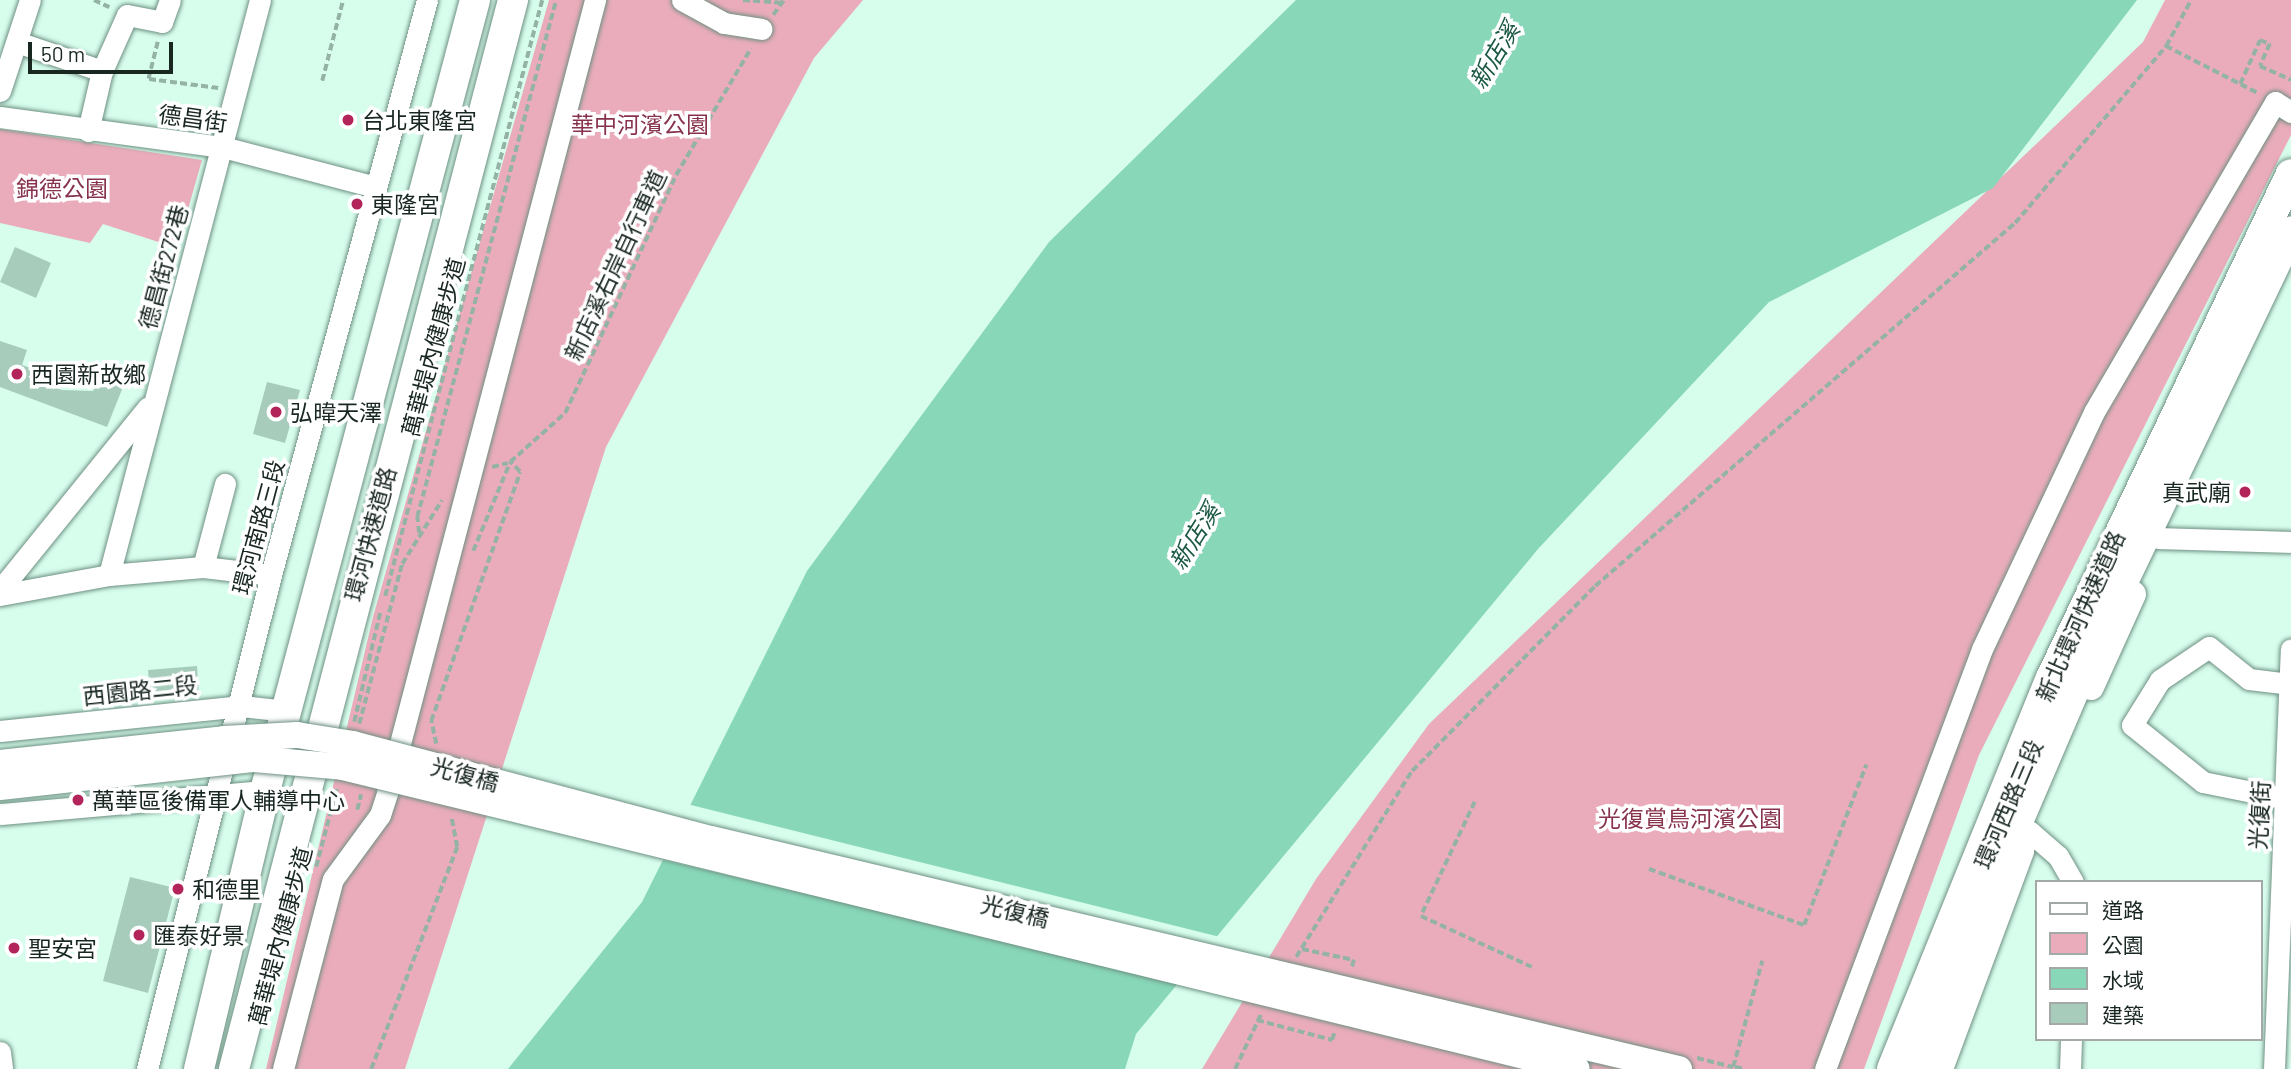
<!DOCTYPE html>
<meta charset="utf-8">
<style>
body{margin:0}
#map{position:relative;width:2291px;height:1069px;overflow:hidden;background:#d7fded;font-family:Barlow,"Noto Sans TC",sans-serif}
div>[style]{position:absolute}
.green>*{inset:0;background:#eaacba}
.water>*{inset:0;background:#88d7b9}
.pier>*{inset:0;background:#d7fded}
.building>*{inset:0;background:#a7ccbc}
.path>*{height:3.5px;margin-top:-1.75px;transform-origin:0;background:repeating-linear-gradient(90deg,#94b2a5 0 7px,transparent 0 10.5px)}
.roads{filter:drop-shadow(0 0 2px #6e9082) drop-shadow(0 0 2px #6e9082)}
.minor>*{height:21px;margin:-10.5px;padding:0 10.5px;transform-origin:10.5px;border-radius:10.5px;background:#fff}
.major>*{height:26px;margin:-13px;padding:0 13px;transform-origin:13px;border-radius:13px;background:#fff}
.highway>*{height:30px;margin:-15px;padding:0 15px;transform-origin:15px;border-radius:15px;background:#fff}
.path-bridge>*{height:3.5px;margin-top:-1.75px;transform-origin:0;background:repeating-linear-gradient(90deg,#94b2a5 0 7px,transparent 0 10.5px)}
.bridges{filter:drop-shadow(0 0 2px #6e9082) drop-shadow(0 0 2px #6e9082)}
.major-bridge>*{height:26px;margin:-13px;padding:0 13px;transform-origin:13px;border-radius:13px;background:#fff}
.dots>*{width:19px;height:19px;translate:-50% -50%;box-sizing:border-box;border:4px solid #fff;border-radius:50%}
span{translate:-50% -50%;white-space:nowrap;text-align:center;line-height:1.15;-webkit-text-stroke:7px #fff;paint-order:stroke}
.street-label{font-size:23px;color:#192721}
.poi-label{font-size:23px;color:#192721}
.left{translate:0 -50%;text-align:left}
.right{translate:-100% -50%;text-align:right}
.park-label{font-size:23px;color:#88334d}
.water-label{font-size:24px;color:#1a5844;font-style:italic}
.legend{position:absolute;left:2035px;top:880px;width:228px;height:161px;box-sizing:border-box;background:#fff;border:2px solid #a3a9a6;margin:0;padding:9px 12px;list-style:none;font-size:21px;color:#192721}
.legend li{display:flex;align-items:center;gap:14px;height:35px}
.legend b{width:35px;border:2px solid #a3a9a6}
.scale{position:absolute;left:28px;top:42px;width:145px;height:32px;box-sizing:border-box;border:4px solid #192721;border-top:0;padding-left:9px;font-size:21px;line-height:24px;white-space:nowrap;color:#192721;-webkit-text-stroke:5px #fff;paint-order:stroke}
</style>
<div id="map">
<div class="green">
<div style="clip-path:polygon(549px 0,863px 0,814px 58px,606px 447px,405px 1069px,266px 1069px,373px 617px)"></div>
<div style="clip-path:polygon(2165px 0,2291px 0,2291px 135px,1979px 755px,1864px 1069px,1202px 1069px,1316px 879px,1429px 724px,2143px 42px)"></div>
<div style="clip-path:polygon(0 129px,202px 160px,177px 248px,103px 224px,90px 243px,0 223px)"></div>
</div>
<div class="water">
<div style="clip-path:polygon(1296px 0,2137px 0,1993px 188px,1769px 302px,1538px 549px,1136px 1034px,1125px 1069px,508px 1069px,642px 902px,807px 571px,1049px 242px)"></div>
</div>
<div class="pier">
<div style="clip-path:polygon(687px 804px,1220px 937px,1182px 983px,660px 859px)"></div>
</div>
<div class="building">
<div style="clip-path:polygon(15px 247px,51px 263px,36px 298px,0 282px)"></div>
<div style="clip-path:polygon(0 341px,27px 350px,22px 365px,36px 370px,33px 378px,62px 390px,93px 391px,99px 377px,123px 387px,107px 427px,0 387px)"></div>
<div style="clip-path:polygon(267px 382px,300px 390px,285px 443px,253px 434px)"></div>
<div style="clip-path:polygon(197px 666px,199px 695px,150px 698px,148px 670px)"></div>
<div style="clip-path:polygon(130px 877px,175px 888px,148px 993px,103px 981px)"></div>
</div>
<div class="path">
<div style="left:94px;top:0;width:17px;rotate:25deg"></div>
<div style="left:743px;top:0;width:39px;rotate:4deg"></div>
<div style="left:773px;top:15px;width:19px;rotate:-54deg"></div>
<div style="left:158px;top:42px;width:38px;rotate:104deg"></div>
<div style="left:149px;top:79px;width:70px;rotate:7.4deg"></div>
<div style="left:2166px;top:46px;width:103px;rotate:27.1deg"></div>
<div style="left:322px;top:81px;width:84px;rotate:-75.5deg"></div>
<div style="left:2240px;top:84px;width:48px;rotate:-65.6deg"></div>
<div style="left:2260px;top:40px;width:11px;rotate:22deg"></div>
<div style="left:2270px;top:44px;width:24px;rotate:114deg"></div>
<div style="left:2260px;top:66px;width:34px;rotate:24deg"></div>
<div style="left:492px;top:467px;width:16px;rotate:-14deg"></div>
<div style="left:419px;top:533px;width:16px;rotate:-97deg"></div>
<div style="left:417px;top:517px;width:535px;rotate:-74.95deg"></div>
<div style="left:473px;top:551px;width:96px;rotate:-67.4deg"></div>
<div style="left:510px;top:462px;width:74px;rotate:-41.7deg"></div>
<div style="left:565px;top:413px;width:263px;rotate:-65deg"></div>
<div style="left:676px;top:175px;width:147px;rotate:-59.4deg"></div>
<div style="left:385px;top:596px;width:616px;rotate:-75.24deg"></div>
<div style="left:354px;top:722px;width:112px;rotate:-76.6deg"></div>
<div style="left:359px;top:724px;width:166px;rotate:-75deg"></div>
<div style="left:402px;top:564px;width:75px;rotate:-58deg"></div>
<div style="left:436px;top:744px;width:24px;rotate:-102deg"></div>
<div style="left:431px;top:721px;width:264px;rotate:-70.3deg"></div>
<div style="left:520px;top:472px;width:14px;rotate:-135deg"></div>
<div style="left:1475px;top:802px;width:126px;rotate:115.3deg"></div>
<div style="left:1421px;top:916px;width:122px;rotate:24.7deg"></div>
<div style="left:357px;top:810px;width:16px;rotate:-76deg"></div>
<div style="left:316px;top:867px;width:83px;rotate:-75.3deg"></div>
<div style="left:1649px;top:869px;width:165px;rotate:19.9deg"></div>
<div style="left:1804px;top:925px;width:172px;rotate:-68.8deg"></div>
<div style="left:1302px;top:949px;width:53px;rotate:11.9deg"></div>
<div style="left:1354px;top:960px;width:8px;rotate:104deg"></div>
<div style="left:1296px;top:957px;width:219px;rotate:-58.1deg"></div>
<div style="left:1412px;top:771px;width:260px;rotate:-45.3deg"></div>
<div style="left:1595px;top:586px;width:555px;rotate:-40.84deg"></div>
<div style="left:2015px;top:223px;width:233px;rotate:-49.5deg"></div>
<div style="left:2166px;top:46px;width:52px;rotate:-61.5deg"></div>
<div style="left:1257px;top:1020px;width:78px;rotate:14.9deg"></div>
<div style="left:1332px;top:1040px;width:7px;rotate:-74deg"></div>
<div style="left:371px;top:1069px;width:238px;rotate:-68.8deg"></div>
<div style="left:457px;top:847px;width:31px;rotate:-101deg"></div>
<div style="left:1235px;top:1069px;width:61px;rotate:-64.7deg"></div>
<div style="left:1742px;top:1069px;width:9px;rotate:-167deg"></div>
<div style="left:1733px;top:1067px;width:110px;rotate:-74.7deg"></div>
</div>
<div class="roads">
<div class="minor">
<div style="left:682px;top:0;width:48px;rotate:28.7deg"></div>
<div style="left:724px;top:23px;width:38px;rotate:9deg"></div>
<div style="left:17px;top:42px;width:90px;rotate:18.8deg"></div>
<div style="left:0;top:91px;width:96px;rotate:-71.8deg"></div>
<div style="left:0;top:117px;width:225px;rotate:7.7deg"></div>
<div style="left:223px;top:147px;width:158px;rotate:14.7deg"></div>
<div style="left:88px;top:131px;width:62px;rotate:-76.9deg"></div>
<div style="left:102px;top:71px;width:61px;rotate:-65.9deg"></div>
<div style="left:127px;top:15px;width:36px;rotate:11deg"></div>
<div style="left:162px;top:22px;width:23px;rotate:-70deg"></div>
<div style="left:2158px;top:538px;width:133px;rotate:1.7deg"></div>
<div style="left:203px;top:567px;width:86px;rotate:-75.2deg"></div>
<div style="left:109px;top:575px;width:594px;rotate:-75.29deg"></div>
<div style="left:0;top:590px;width:235px;rotate:-51deg"></div>
<div style="left:0;top:595px;width:111px;rotate:-10.4deg"></div>
<div style="left:109px;top:575px;width:94px;rotate:-4.9deg"></div>
<div style="left:203px;top:567px;width:68px;rotate:6.7deg"></div>
<div style="left:0;top:731px;width:243px;rotate:-5.9deg"></div>
<div style="left:242px;top:706px;width:44px;rotate:6.5deg"></div>
<div style="left:2287px;top:799px;width:86px;rotate:-168.6deg"></div>
<div style="left:2203px;top:782px;width:91px;rotate:-141.2deg"></div>
<div style="left:2132px;top:725px;width:53px;rotate:-58.1deg"></div>
<div style="left:2160px;top:680px;width:59px;rotate:-34deg"></div>
<div style="left:2209px;top:647px;width:51px;rotate:38.7deg"></div>
<div style="left:2249px;top:679px;width:40px;rotate:7.1deg"></div>
<div style="left:0;top:814px;width:266px;rotate:-5deg"></div>
<div style="left:2029px;top:831px;width:38px;rotate:41deg"></div>
<div style="left:2058px;top:856px;width:30px;rotate:60deg"></div>
<div style="left:0;top:1052px;width:17px;rotate:83deg"></div>
<div style="left:147px;top:1069px;width:509px;rotate:-75.91deg"></div>
<div style="left:271px;top:575px;width:596px;rotate:-74.82deg"></div>
<div style="left:283px;top:1069px;width:196px;rotate:-75.3deg"></div>
<div style="left:333px;top:879px;width:79px;rotate:-53.7deg"></div>
<div style="left:380px;top:815px;width:23px;rotate:-72deg"></div>
<div style="left:387px;top:793px;width:820px;rotate:-75.3deg"></div>
<div style="left:1825px;top:1069px;width:448px;rotate:-69.5deg"></div>
<div style="left:1982px;top:649px;width:262px;rotate:-64.7deg"></div>
<div style="left:2094px;top:412px;width:359px;rotate:-59.7deg"></div>
<div style="left:2275px;top:102px;width:19px;rotate:32deg"></div>
<div style="left:2070px;top:1069px;width:30px;rotate:-88deg"></div>
<div style="left:2274px;top:1069px;width:420px;rotate:-87.7deg"></div>
</div>
<div class="major">
<div style="left:2091px;top:687px;width:102px;rotate:-65.7deg"></div>
<div style="left:1940px;top:1069px;width:233px;rotate:-69.6deg"></div>
</div>
<div class="highway">
<div style="left:199px;top:1069px;width:286px;rotate:-76.6deg"></div>
<div style="left:265px;top:791px;width:818px;rotate:-75.13deg"></div>
<div style="left:234px;top:1069px;width:1105px;rotate:-75.37deg"></div>
<div style="left:1892px;top:1069px;width:422px;rotate:-67.9deg"></div>
<div style="left:2051px;top:678px;width:558px;rotate:-64.54deg"></div>
<div style="left:1923px;top:1069px;width:179px;rotate:-70deg"></div>
<div style="left:1984px;top:901px;width:295px;rotate:-66.8deg"></div>
<div style="left:2100px;top:630px;width:442px;rotate:-64.4deg"></div>
</div>
</div>
<div class="path-bridge">
<div style="left:176px;top:808px;width:21px;rotate:-5deg"></div>
<div style="left:197px;top:806px;width:19px;rotate:-87deg"></div>
<div style="left:1697px;top:1058px;width:37px;rotate:14deg"></div>
</div>
<div class="bridges">
<div class="major-bridge">
<div style="left:0;top:763px;width:225px;rotate:-6.1deg"></div>
<div style="left:224px;top:739px;width:73px;rotate:-3.1deg"></div>
<div style="left:297px;top:735px;width:57px;rotate:9.1deg"></div>
<div style="left:353px;top:744px;width:370px;rotate:14.9deg"></div>
<div style="left:711px;top:839px;width:995px;rotate:13.37deg"></div>
<div style="left:0;top:787px;width:256px;rotate:-6.3deg"></div>
<div style="left:254px;top:759px;width:89px;rotate:5.1deg"></div>
<div style="left:343px;top:767px;width:1270px;rotate:13.75deg"></div>
</div>
</div>
<div class="dots">
<div style="left:348px;top:120px;background:#b3255a"></div>
<div style="left:357px;top:204px;background:#b3255a"></div>
<div style="left:17px;top:374px;background:#b3255a"></div>
<div style="left:276px;top:412px;background:#b3255a"></div>
<div style="left:2245px;top:492px;background:#b3255a"></div>
<div style="left:78px;top:800px;background:#b3255a"></div>
<div style="left:178px;top:889px;background:#b3255a"></div>
<div style="left:139px;top:935px;background:#b3255a"></div>
<div style="left:14px;top:948px;background:#b3255a"></div>
</div>
<div class="street-label">
<span style="left:193px;top:118px;rotate:8deg">德昌街</span>
<span style="left:615px;top:265px;rotate:-65deg">新店溪右岸自行車道</span>
<span style="left:163px;top:267px;rotate:-75deg">德昌街272巷</span>
<span style="left:433px;top:347px;rotate:-75deg">萬華堤內健康步道</span>
<span style="left:258px;top:527px;rotate:-75deg">環河南路三段</span>
<span style="left:370px;top:534px;rotate:-75deg">環河快速道路</span>
<span style="left:2080px;top:616px;rotate:-66deg">新北環河快速道路</span>
<span style="left:140px;top:690px;rotate:-6deg">西園路二段</span>
<span style="left:465px;top:774px;rotate:15deg">光復橋</span>
<span style="left:2008px;top:804px;rotate:-67deg">環河西路三段</span>
<span style="left:2259px;top:815px;rotate:-87deg">光復街</span>
<span style="left:1015px;top:911px;rotate:13deg">光復橋</span>
<span style="left:280px;top:936px;rotate:-75deg">萬華堤內健康步道</span>
</div>
<div class="poi-label">
<span class="left" style="left:362px;top:120px">台北東隆宮</span>
<span class="left" style="left:371px;top:204px">東隆宮</span>
<span class="left" style="left:31px;top:374px">西園新故鄉</span>
<span class="left" style="left:290px;top:412px">弘暐天澤</span>
<span class="right" style="left:2231px;top:492px">真武廟</span>
<span class="left" style="left:92px;top:800px">萬華區後備軍人輔導中心</span>
<span class="left" style="left:192px;top:889px">和德里</span>
<span class="left" style="left:153px;top:935px">匯泰好景</span>
<span class="left" style="left:28px;top:948px">聖安宮</span>
</div>
<div class="park-label">
<span style="left:640px;top:124px">華中河濱公園</span>
<span style="left:62px;top:188px">錦德公園</span>
<span style="left:1690px;top:818px">光復賞鳥河濱公園</span>
</div>
<div class="water-label">
<span style="left:1494px;top:55px;rotate:-59deg">新店溪</span>
<span style="left:1194px;top:536px;rotate:-58deg">新店溪</span>
</div>
<ul class="legend">
<li><b style="height:9px;background:#fff"></b>道路</li>
<li><b style="height:19px;background:#eaacba"></b>公園</li>
<li><b style="height:19px;background:#88d7b9"></b>水域</li>
<li><b style="height:19px;background:#a7ccbc"></b>建築</li>
</ul>
<div class="scale">50 m</div>
</div>
